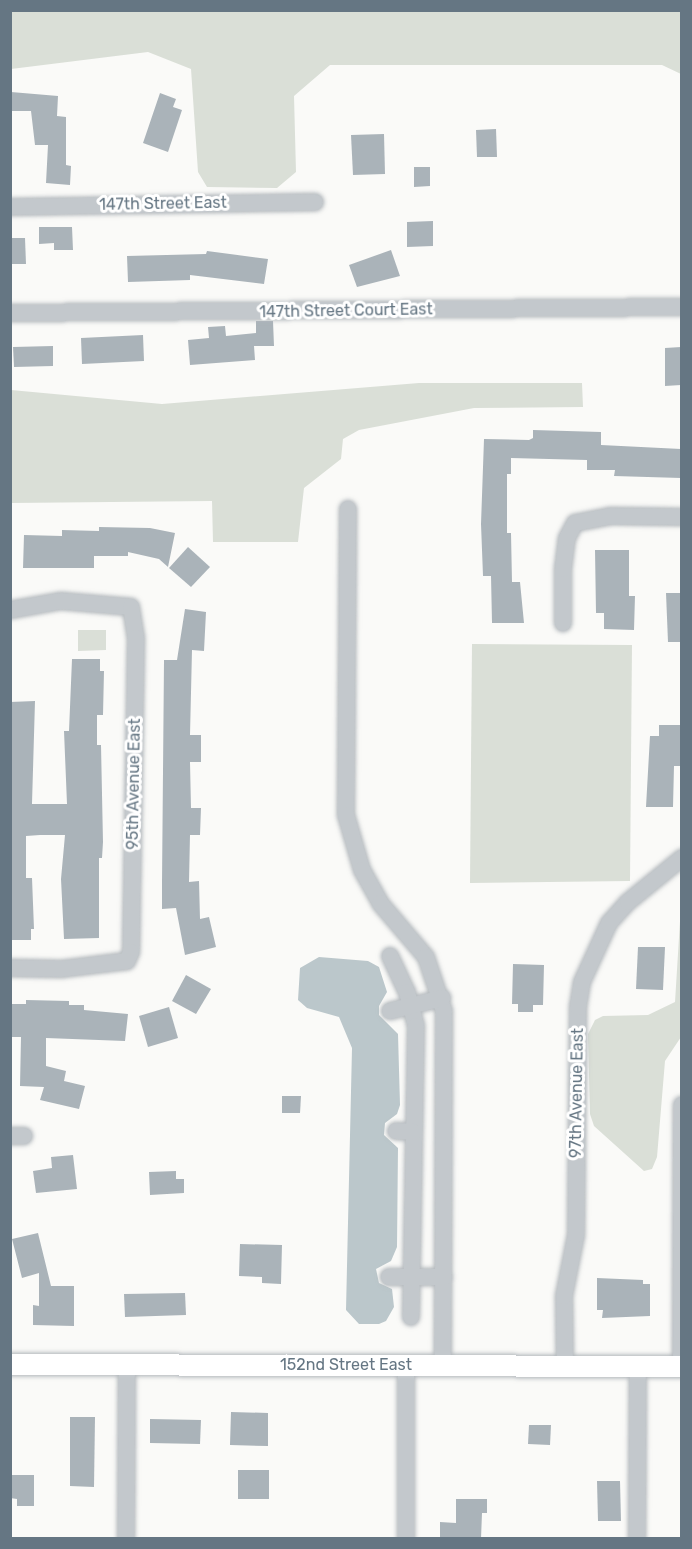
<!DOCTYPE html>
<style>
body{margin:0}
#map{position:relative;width:692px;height:1549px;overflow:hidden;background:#fafaf8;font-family:Rubik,sans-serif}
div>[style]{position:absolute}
.green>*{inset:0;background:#dadfd7}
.water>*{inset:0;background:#bbc7cb}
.building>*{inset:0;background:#aab3b9}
.roads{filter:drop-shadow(0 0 2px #b5babe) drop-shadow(0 0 2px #b5babe)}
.minor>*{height:16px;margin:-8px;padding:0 8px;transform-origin:8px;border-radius:8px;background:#c3c8cc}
.major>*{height:21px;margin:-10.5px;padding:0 10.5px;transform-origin:10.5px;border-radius:10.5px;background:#fff}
span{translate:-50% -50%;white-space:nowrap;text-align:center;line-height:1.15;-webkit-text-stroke:6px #fff;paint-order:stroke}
.street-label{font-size:16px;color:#657683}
.frame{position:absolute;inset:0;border:12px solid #657683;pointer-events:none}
</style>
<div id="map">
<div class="green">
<div style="clip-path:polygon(10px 11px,681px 11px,681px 74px,662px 65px,330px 65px,294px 96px,296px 172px,277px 188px,207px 187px,198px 172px,191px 69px,148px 52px,11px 69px)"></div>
<div style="clip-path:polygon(419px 383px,582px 383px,583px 407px,474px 408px,359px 430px,343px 439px,341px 459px,304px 488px,298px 542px,213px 542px,212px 501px,11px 503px,11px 390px,162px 404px)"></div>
<div style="clip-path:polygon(78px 630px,106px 630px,106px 650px,78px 651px)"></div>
<div style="clip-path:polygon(472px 644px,632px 645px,630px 881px,470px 883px)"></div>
<div style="clip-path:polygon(681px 905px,681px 1037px,665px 1061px,657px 1157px,652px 1169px,644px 1171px,594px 1126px,590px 1114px,588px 1034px,595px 1020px,603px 1016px,648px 1015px,675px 1002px)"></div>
</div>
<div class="water">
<div style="clip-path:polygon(319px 957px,368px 961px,379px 967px,387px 992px,379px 1006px,379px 1015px,398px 1034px,400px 1105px,397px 1114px,385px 1123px,384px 1135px,398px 1148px,397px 1247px,391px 1261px,376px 1269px,379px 1283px,392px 1289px,394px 1307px,386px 1321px,379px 1324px,359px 1324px,346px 1310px,352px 1048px,339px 1017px,307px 1008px,298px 1000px,300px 968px)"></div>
</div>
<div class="building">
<div style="clip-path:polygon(11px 92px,58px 96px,57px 116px,66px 117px,66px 165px,71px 166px,70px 185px,46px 183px,48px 145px,35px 145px,31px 111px,10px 111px)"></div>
<div style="clip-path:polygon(160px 93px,176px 99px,173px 107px,182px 110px,168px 152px,143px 143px)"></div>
<div style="clip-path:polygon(496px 129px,497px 157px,477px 157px,476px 130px)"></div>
<div style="clip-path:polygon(384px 134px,385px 174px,353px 175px,351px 135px)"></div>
<div style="clip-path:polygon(414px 167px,430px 167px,430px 186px,414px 187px)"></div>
<div style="clip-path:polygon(433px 221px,433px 246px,407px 247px,407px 222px)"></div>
<div style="clip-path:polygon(39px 227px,72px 227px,73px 250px,54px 250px,54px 243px,39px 244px)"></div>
<div style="clip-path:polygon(10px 238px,25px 238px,26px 264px,10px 264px)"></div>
<div style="clip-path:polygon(391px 250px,400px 276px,357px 287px,349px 265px)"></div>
<div style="clip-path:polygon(207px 251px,268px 259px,264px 284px,190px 275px,190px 280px,128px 282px,127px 256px,206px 254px)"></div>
<div style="clip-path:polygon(256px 321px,273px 321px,274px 346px,254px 346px,255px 360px,190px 365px,188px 340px,209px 338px,208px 327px,225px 326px,226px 336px,256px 333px)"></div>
<div style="clip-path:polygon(143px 335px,144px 361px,82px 364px,81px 338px)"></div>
<div style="clip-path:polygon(53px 346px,53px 366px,14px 367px,13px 347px)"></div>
<div style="clip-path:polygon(681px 347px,681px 385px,665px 386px,665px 348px)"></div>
<div style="clip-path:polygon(533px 430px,601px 432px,601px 445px,681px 449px,681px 478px,614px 476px,615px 470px,587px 470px,587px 460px,511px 458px,511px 474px,507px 474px,507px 533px,511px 533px,512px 582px,520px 582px,524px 623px,492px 623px,491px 576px,483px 576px,481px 524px,484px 439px,529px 440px,533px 438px)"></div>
<div style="clip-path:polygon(99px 527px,150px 528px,175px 533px,168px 567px,159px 559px,128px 552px,128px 556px,94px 556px,94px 568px,23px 568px,24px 535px,62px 536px,62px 530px,99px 531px)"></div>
<div style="clip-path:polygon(188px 547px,210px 567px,191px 587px,169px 568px)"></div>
<div style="clip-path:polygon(595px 550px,629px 550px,629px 596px,635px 596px,634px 630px,604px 629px,604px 613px,596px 613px)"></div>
<div style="clip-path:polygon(666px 593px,681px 593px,681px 642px,668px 642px)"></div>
<div style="clip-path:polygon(185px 609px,206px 612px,204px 651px,192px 650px,190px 735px,201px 735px,201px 762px,190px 762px,191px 808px,201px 808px,200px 835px,190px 835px,189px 882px,199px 881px,200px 919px,209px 917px,216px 947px,185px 955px,176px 908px,162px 909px,162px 882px,164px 660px,177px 660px)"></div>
<div style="clip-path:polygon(72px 659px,100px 659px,100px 671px,104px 671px,103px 715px,97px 715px,97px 745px,101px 745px,103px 842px,102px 858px,99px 858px,99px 938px,64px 939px,61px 879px,65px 835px,40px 835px,26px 836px,26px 878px,32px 878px,34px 929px,31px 929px,31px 940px,10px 940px,10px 702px,35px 701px,32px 804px,67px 804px,64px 731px,69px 731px)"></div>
<div style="clip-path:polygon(659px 725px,681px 725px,681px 766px,674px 766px,673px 807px,646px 807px,650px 736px,659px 736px)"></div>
<div style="clip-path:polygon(638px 947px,665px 947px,663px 990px,636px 989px)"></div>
<div style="clip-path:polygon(513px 964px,544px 965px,543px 1005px,533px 1005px,533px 1012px,518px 1012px,518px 1004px,512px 1004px)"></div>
<div style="clip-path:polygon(186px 975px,211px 989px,196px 1014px,172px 1001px)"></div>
<div style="clip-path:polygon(26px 1000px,69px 1001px,69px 1005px,84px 1005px,84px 1010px,128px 1014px,125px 1041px,46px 1038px,46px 1066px,66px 1071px,64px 1081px,85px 1086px,79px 1109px,40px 1100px,44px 1087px,20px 1086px,21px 1037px,11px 1037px,11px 1004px,26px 1004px)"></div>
<div style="clip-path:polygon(169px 1007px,178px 1038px,148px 1047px,139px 1016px)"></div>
<div style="clip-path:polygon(282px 1096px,301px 1096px,300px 1113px,282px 1113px)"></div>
<div style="clip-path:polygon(73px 1155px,77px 1189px,36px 1193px,33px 1171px,52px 1168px,51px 1157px)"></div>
<div style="clip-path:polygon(176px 1171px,176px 1179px,184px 1179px,184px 1193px,150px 1195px,149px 1172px)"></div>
<div style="clip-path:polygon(38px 1233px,51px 1286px,74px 1286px,74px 1326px,33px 1325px,33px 1305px,39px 1306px,39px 1273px,22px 1278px,12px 1239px)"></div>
<div style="clip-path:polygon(240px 1244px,282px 1245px,281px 1284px,262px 1283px,262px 1277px,239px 1276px)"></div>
<div style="clip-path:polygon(597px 1278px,643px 1280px,643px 1284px,650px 1284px,650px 1316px,602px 1318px,603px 1310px,597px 1310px)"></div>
<div style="clip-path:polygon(185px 1293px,186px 1315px,125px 1317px,124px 1294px)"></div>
<div style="clip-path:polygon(231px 1412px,268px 1413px,268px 1446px,230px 1445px)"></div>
<div style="clip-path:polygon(70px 1417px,95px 1417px,94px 1487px,70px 1486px)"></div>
<div style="clip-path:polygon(150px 1419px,201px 1420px,200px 1444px,150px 1443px)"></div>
<div style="clip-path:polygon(529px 1425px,551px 1425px,550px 1445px,528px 1444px)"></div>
<div style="clip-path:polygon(238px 1470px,269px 1470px,269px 1499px,238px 1499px)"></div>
<div style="clip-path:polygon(10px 1475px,34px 1475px,34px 1506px,17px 1506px,17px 1499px,10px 1498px)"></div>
<div style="clip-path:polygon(597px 1481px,620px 1481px,621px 1521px,598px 1521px)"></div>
<div style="clip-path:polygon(456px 1499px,487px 1499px,487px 1513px,482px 1513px,481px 1539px,440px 1539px,440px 1522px,456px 1523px)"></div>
</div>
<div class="roads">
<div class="minor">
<div style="left:10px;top:207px;width:305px;rotate:-0.9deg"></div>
<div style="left:10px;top:313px;width:672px;rotate:-0.51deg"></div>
<div style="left:348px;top:509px;width:306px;rotate:90.4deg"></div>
<div style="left:346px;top:815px;width:57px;rotate:73.8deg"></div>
<div style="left:362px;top:870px;width:38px;rotate:61deg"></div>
<div style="left:380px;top:903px;width:71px;rotate:49.6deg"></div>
<div style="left:426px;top:957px;width:57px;rotate:71.6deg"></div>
<div style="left:444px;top:1011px;width:354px;rotate:90.2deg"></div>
<div style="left:10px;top:610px;width:52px;rotate:-10deg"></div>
<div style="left:61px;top:601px;width:70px;rotate:4.9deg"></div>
<div style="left:131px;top:607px;width:31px;rotate:81deg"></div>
<div style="left:136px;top:638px;width:314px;rotate:90.9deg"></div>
<div style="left:131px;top:952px;width:10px;rotate:114deg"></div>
<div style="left:127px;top:961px;width:65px;rotate:173deg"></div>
<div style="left:62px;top:969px;width:52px;rotate:-178.9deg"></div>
<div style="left:563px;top:623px;width:54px;rotate:-90deg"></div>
<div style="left:563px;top:569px;width:31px;rotate:-83deg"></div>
<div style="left:567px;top:538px;width:17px;rotate:-62deg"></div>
<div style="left:575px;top:523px;width:36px;rotate:-11deg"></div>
<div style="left:610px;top:516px;width:72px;rotate:0.8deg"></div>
<div style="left:390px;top:956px;width:40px;rotate:65deg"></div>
<div style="left:407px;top:992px;width:35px;rotate:75deg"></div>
<div style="left:416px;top:1026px;width:291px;rotate:91deg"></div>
<div style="left:390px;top:1011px;width:54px;rotate:-14deg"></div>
<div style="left:396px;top:1131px;width:18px;rotate:3deg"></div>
<div style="left:10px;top:1136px;width:14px"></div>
<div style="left:389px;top:1277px;width:55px"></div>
<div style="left:565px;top:1365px;width:69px;rotate:-90.8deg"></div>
<div style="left:564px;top:1296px;width:62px;rotate:-78.9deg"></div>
<div style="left:576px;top:1235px;width:228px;rotate:-89.5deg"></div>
<div style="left:578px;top:1007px;width:25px;rotate:-81deg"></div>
<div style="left:582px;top:982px;width:65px;rotate:-65.4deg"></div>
<div style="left:609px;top:923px;width:28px;rotate:-48deg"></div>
<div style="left:628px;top:902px;width:70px;rotate:-39.2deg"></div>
<div style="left:681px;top:1366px;width:261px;rotate:-89.8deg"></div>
<div style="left:126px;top:1538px;width:173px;rotate:-89.7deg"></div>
<div style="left:406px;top:1538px;width:173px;rotate:-90deg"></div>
<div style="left:637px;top:1538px;width:172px;rotate:-89.7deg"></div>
</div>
<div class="major">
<div style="left:10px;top:1364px;width:672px;rotate:0.17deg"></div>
</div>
</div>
<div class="street-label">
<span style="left:163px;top:204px;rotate:-1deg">147th Street East</span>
<span style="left:346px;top:311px;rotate:-1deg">147th Street Court East</span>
<span style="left:134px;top:784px;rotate:-89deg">95th Avenue East</span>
<span style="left:577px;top:1093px;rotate:-89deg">97th Avenue East</span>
<span style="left:346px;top:1365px">152nd Street East</span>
</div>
<div class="frame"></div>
</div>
